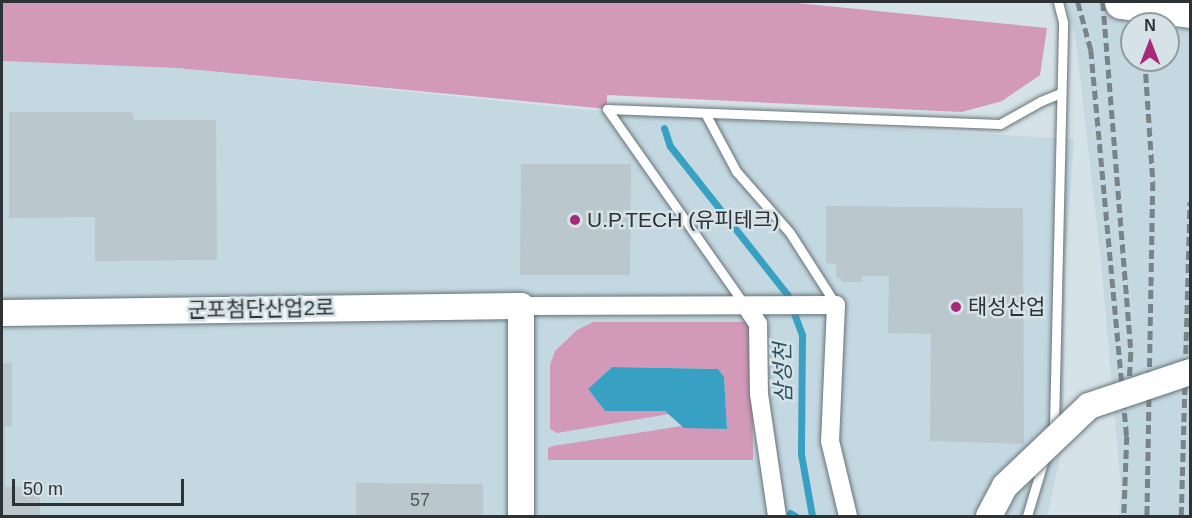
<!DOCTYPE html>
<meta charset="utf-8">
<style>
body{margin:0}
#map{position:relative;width:1192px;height:518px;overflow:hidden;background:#d5e2e7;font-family:Arial,"Noto Sans KR",sans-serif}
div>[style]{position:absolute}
.built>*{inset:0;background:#c3d8e1}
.green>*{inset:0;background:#d399b9}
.water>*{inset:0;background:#38a1c3}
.stream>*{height:7px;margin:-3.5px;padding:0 3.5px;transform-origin:3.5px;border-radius:3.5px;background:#38a1c3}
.building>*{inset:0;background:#bac7cc}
.roads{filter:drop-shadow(0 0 2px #677277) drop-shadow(0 0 2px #677277)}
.lane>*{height:9px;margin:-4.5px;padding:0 4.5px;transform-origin:4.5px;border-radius:4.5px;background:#fff}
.street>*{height:18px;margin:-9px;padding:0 9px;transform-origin:9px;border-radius:9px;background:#fff}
.secondary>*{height:26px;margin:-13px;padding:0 13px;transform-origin:13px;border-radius:13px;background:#fff}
.rail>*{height:4.5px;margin-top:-2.25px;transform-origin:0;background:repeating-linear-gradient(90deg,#7a8386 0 9px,transparent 0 13.5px)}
.bridges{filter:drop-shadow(0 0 2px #677277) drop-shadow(0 0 2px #677277)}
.secondary-bridge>*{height:26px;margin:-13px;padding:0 13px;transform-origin:13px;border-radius:13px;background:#fff}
.highway-bridge>*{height:33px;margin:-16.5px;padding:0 16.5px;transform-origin:16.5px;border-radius:16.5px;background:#fff}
.dots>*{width:16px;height:16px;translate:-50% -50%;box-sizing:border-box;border:3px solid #d5e2e7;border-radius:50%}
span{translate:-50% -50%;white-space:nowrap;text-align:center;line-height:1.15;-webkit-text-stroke:5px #d5e2e7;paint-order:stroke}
.number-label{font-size:18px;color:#50575a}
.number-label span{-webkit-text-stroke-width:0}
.poi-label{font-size:21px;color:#2d3234}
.left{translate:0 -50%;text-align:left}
.street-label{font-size:21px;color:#2d3234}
.water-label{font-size:22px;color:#285363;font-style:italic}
.frame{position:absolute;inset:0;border:3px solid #2d3234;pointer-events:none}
.north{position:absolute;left:1120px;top:12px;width:60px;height:60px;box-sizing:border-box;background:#d5e2e7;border:2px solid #929c9f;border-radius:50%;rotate:0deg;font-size:16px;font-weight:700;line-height:24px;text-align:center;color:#2d3234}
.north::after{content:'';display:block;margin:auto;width:21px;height:27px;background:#a6297b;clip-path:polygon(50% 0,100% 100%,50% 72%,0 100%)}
.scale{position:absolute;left:12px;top:479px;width:172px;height:27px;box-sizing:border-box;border:3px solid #2d3234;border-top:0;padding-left:8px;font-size:18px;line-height:21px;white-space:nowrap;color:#2d3234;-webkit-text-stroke:4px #d5e2e7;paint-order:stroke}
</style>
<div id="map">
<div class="built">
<div style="clip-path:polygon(evenodd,1066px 2px,1190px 2px,1190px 516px,1119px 516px,1121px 488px,1101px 261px,1076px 42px,1066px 2px,1132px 24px,1168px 24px,1168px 60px,1132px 60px,1132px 24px)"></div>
<div style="clip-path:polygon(2px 61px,177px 68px,628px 114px,1074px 139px,1065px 267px,1063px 445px,1047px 516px,2px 516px)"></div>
</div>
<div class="green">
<div style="clip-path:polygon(2px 2px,787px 2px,1047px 28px,1040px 75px,1002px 101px,962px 112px,607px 95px,607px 109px,177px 68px,2px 61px)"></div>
<div style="clip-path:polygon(593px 322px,747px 322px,752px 330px,753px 460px,548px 460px,548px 448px,553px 446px,682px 426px,727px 429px,724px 378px,718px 369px,612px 367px,588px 389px,605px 411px,665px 411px,669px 414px,557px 433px,550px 429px,550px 365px,555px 351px,577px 330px)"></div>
</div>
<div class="water">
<div style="clip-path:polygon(612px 367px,718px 369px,724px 377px,727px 429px,684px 428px,665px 411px,605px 411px,588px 389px)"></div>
</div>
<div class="stream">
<div style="left:664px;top:128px;width:19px;rotate:72deg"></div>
<div style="left:670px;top:146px;width:189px;rotate:51.7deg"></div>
<div style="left:787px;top:294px;width:44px;rotate:69.9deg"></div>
<div style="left:802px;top:335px;width:119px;rotate:90.5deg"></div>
<div style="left:801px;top:454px;width:63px;rotate:79.9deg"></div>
<div style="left:790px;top:513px;width:6px;rotate:31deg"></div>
</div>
<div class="building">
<div style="clip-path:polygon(9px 112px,132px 112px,134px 120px,216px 120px,217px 260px,95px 261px,95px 217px,9px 218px)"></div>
<div style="clip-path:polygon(521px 164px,631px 164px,630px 275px,520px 275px)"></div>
<div style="clip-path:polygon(826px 206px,1023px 208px,1024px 444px,930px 441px,931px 334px,888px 333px,889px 276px,862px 276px,862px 282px,842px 282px,841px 279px,836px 278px,836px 264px,826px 263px)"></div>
<div style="clip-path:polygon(2px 363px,12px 363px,12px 426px,5px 426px,5px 487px,40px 487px,40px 516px,2px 516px)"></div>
<div style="clip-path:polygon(356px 483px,483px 484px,483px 516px,356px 516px)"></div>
</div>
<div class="roads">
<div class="lane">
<div style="left:607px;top:109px;width:393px;rotate:2.2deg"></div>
<div style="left:1000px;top:124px;width:47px;rotate:-29.3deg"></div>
<div style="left:1041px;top:101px;width:22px;rotate:-22deg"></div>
<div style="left:607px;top:109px;width:238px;rotate:54.9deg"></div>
<div style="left:705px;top:113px;width:66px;rotate:61.9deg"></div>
<div style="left:736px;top:171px;width:82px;rotate:48.9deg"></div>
<div style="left:790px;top:233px;width:85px;rotate:57.4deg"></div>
<div style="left:1052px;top:434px;width:8px;rotate:-76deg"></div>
<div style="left:1054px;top:426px;width:404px;rotate:-88.7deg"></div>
<div style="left:1063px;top:22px;width:21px;rotate:-104deg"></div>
<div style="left:1027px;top:516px;width:59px;rotate:-73.4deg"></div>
</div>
<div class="street">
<div style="left:521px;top:306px;width:315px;rotate:-0.2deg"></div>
<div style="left:836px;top:305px;width:136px;rotate:92.5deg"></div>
<div style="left:830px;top:441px;width:77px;rotate:76.5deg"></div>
<div style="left:746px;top:306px;width:22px;rotate:56deg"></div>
<div style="left:758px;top:324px;width:70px;rotate:89.2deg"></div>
<div style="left:759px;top:394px;width:123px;rotate:81.6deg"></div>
</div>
<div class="secondary">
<div style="left:2px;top:313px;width:519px;rotate:-0.77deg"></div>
<div style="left:521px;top:306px;width:210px;rotate:90deg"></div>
</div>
</div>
<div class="rail">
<div style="left:1078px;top:2px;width:50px;rotate:74.8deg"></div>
<div style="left:1091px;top:50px;width:388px;rotate:84.7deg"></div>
<div style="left:1127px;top:436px;width:80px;rotate:92.1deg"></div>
<div style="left:1103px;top:2px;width:352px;rotate:85.4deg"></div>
<div style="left:1131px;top:353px;width:38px;rotate:93deg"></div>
<div style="left:1141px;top:2px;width:22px;rotate:87deg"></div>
<div style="left:1145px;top:60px;width:122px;rotate:86.2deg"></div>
<div style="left:1153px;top:182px;width:334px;rotate:91deg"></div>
<div style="left:1181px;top:516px;width:314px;rotate:-88.4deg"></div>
</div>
<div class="bridges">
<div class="secondary-bridge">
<div style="left:989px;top:516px;width:34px;rotate:-62deg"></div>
<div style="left:1005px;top:486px;width:116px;rotate:-43.6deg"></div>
<div style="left:1089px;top:406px;width:107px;rotate:-18.6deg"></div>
</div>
<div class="highway-bridge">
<div style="left:1121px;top:2px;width:70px;rotate:7.4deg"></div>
</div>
</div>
<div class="dots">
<div style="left:575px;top:220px;background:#a6297b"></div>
<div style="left:956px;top:307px;background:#a6297b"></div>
</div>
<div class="number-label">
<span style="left:420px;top:500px">57</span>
</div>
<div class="poi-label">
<span class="left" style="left:587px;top:220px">U.P.TECH (유피테크)</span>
<span class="left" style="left:968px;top:307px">태성산업</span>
</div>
<div class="street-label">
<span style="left:261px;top:309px;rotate:-1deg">군포첨단산업2로</span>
</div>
<div class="water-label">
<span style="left:783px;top:373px;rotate:-91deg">삼성천</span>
</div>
<div class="frame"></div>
<div class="north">N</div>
<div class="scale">50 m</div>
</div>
